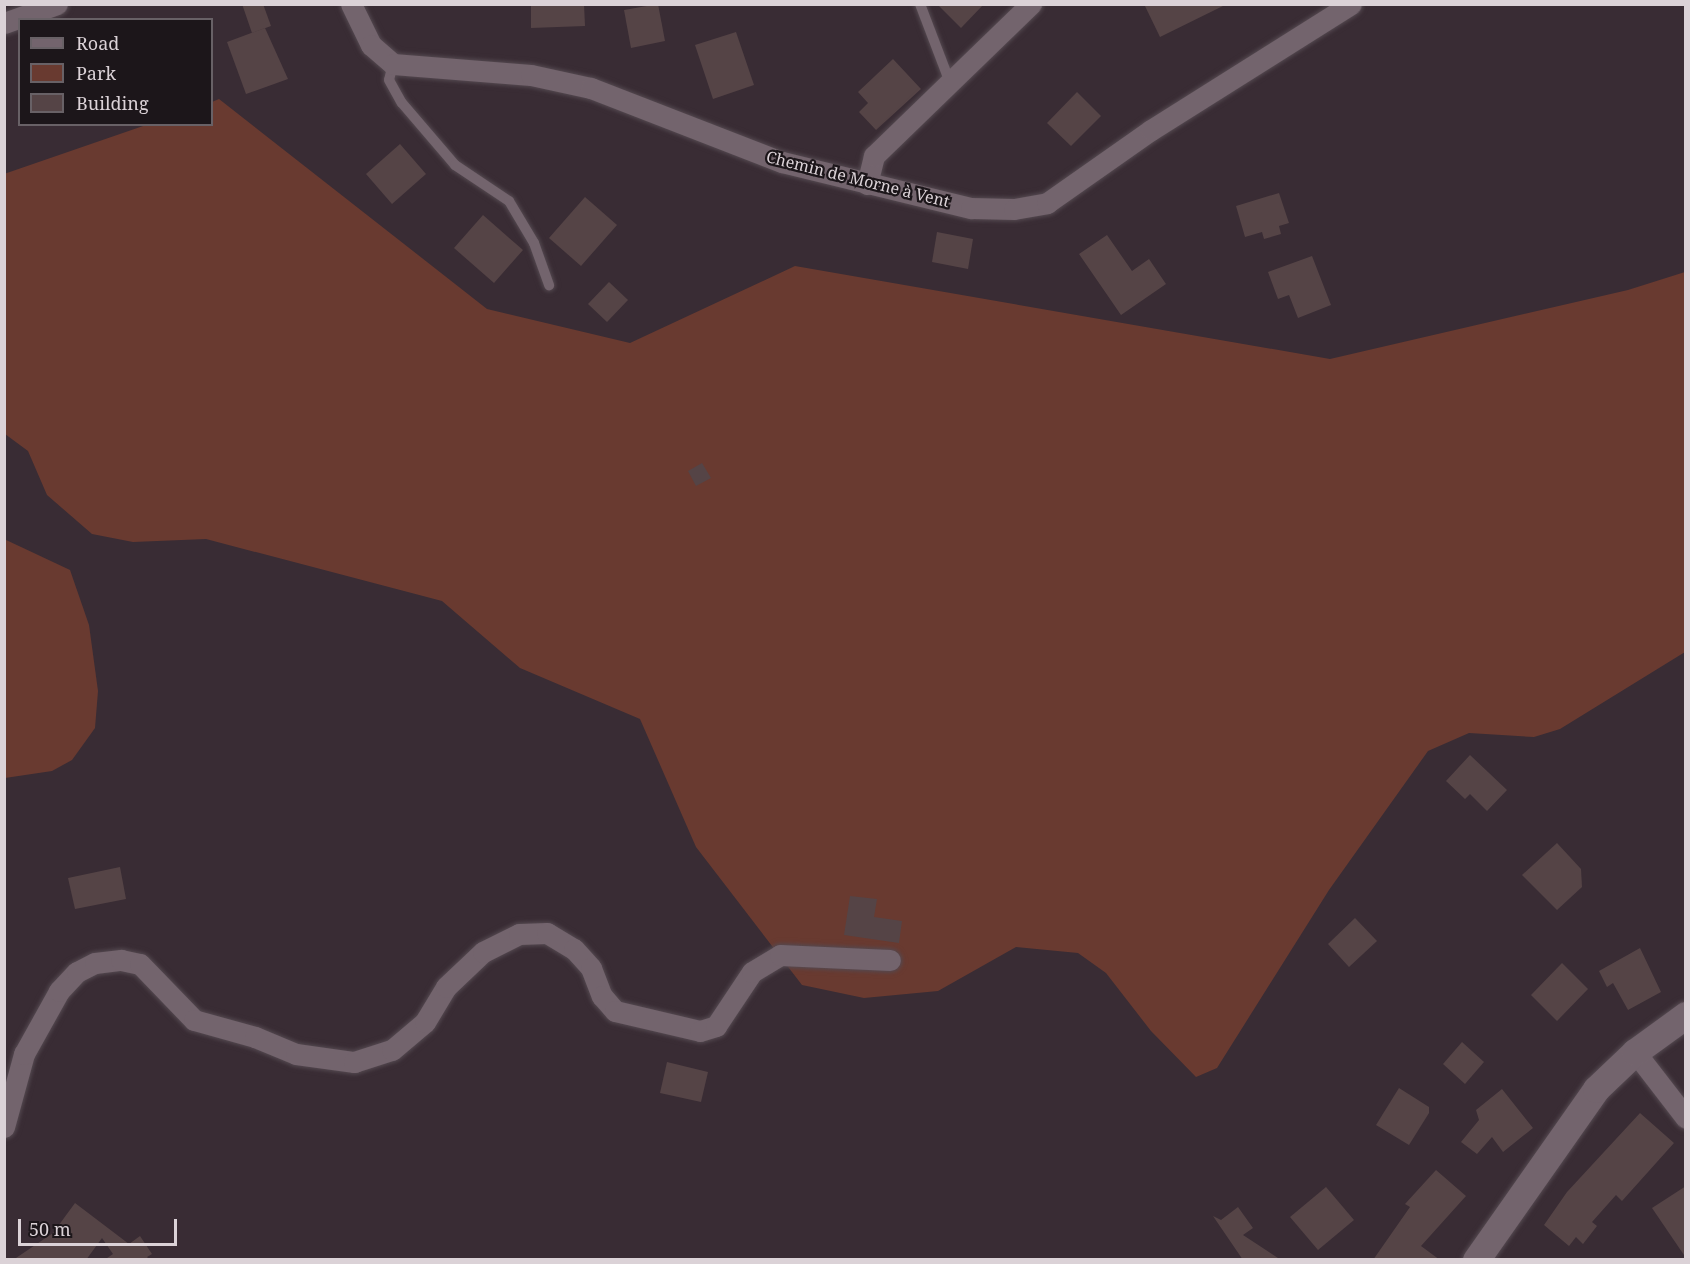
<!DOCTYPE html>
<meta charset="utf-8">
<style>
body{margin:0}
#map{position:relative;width:1690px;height:1264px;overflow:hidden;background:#392c34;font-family:"Noto Serif",serif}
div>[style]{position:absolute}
.green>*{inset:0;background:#693a30}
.building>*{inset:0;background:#554446}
.roads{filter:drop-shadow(0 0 2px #544950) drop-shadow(0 0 2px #544950)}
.service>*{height:10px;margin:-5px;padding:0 5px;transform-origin:5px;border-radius:5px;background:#73646d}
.minor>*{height:21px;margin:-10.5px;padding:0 10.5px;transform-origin:10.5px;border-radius:10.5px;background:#73646d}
.tertiary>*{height:27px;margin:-13.5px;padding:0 13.5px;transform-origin:13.5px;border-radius:13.5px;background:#73646d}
span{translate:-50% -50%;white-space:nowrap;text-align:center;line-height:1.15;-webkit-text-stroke:4.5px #1c161a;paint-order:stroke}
.street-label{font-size:16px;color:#dbd2d7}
.frame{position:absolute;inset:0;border:6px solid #dbd2d7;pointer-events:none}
.legend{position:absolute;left:18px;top:18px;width:195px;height:108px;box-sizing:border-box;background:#1c161a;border:2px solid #686166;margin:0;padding:8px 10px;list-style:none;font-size:18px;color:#dbd2d7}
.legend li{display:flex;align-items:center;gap:12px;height:30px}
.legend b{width:30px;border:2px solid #686166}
.scale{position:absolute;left:18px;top:1219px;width:159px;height:27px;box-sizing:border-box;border:3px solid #dbd2d7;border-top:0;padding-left:8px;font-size:18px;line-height:21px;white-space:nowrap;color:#dbd2d7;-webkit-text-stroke:4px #1c161a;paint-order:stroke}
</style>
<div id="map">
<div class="green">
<div style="clip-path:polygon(219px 99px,487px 309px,630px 343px,795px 266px,1330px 359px,1628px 290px,1685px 272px,1685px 652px,1560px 729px,1534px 737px,1469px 733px,1428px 751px,1329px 890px,1217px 1068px,1196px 1077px,1151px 1031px,1106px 973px,1078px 953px,1016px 947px,938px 991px,864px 998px,802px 985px,696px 847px,640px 719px,520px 668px,442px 601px,206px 539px,133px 542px,92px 534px,47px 495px,28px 451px,5px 434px,4px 174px,146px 125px,212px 124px,212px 102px)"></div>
<div style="clip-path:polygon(4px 539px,70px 570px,89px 625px,98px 691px,95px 728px,72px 760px,52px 771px,5px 778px)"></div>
</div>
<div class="building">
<div style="clip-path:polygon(242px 4px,263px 4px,271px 26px,252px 33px)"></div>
<div style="clip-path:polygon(531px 4px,584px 4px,585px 26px,531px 28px)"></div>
<div style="clip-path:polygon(658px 4px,665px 41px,631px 48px,624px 10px)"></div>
<div style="clip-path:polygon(937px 4px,984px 4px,961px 28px)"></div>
<div style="clip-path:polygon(1144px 4px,1227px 4px,1160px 37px)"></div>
<div style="clip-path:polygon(265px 28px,288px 79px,246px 94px,227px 42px)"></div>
<div style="clip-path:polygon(736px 32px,754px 85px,713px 99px,695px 45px)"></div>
<div style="clip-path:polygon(893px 59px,921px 89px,876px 130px,859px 112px,868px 103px,858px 92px)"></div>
<div style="clip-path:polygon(1077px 92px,1101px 116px,1071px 146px,1047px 123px)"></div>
<div style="clip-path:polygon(400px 144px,426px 174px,392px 204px,366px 174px)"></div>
<div style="clip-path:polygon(1279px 193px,1289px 223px,1279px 226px,1281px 234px,1264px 239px,1262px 232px,1245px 237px,1236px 206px)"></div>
<div style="clip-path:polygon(585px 197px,617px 225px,581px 266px,549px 238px)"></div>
<div style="clip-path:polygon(483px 215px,523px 250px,494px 283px,454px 248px)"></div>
<div style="clip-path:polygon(937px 232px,973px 239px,968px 269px,932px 262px)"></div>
<div style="clip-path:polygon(1107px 235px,1132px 271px,1149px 259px,1166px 284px,1121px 315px,1079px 254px)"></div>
<div style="clip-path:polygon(1312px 256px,1331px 305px,1298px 318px,1289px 295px,1278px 299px,1268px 272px)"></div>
<div style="clip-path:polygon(609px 282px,628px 300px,607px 322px,588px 304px)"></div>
<div style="clip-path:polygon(702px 463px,711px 478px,696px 486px,688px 471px)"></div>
<div style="clip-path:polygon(1470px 755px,1507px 790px,1487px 811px,1470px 794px,1465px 799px,1446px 781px)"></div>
<div style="clip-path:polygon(1557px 843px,1581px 869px,1582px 887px,1557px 910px,1522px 875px)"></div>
<div style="clip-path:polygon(120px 867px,126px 899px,75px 909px,68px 878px)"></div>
<div style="clip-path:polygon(850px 896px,877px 899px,874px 917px,902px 921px,899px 943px,844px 935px)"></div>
<div style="clip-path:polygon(1355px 918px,1377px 941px,1349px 967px,1328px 944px)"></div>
<div style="clip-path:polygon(1640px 948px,1661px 992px,1628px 1010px,1613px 983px,1607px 987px,1599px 971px)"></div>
<div style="clip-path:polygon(1562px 963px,1588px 989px,1557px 1021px,1531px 995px)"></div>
<div style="clip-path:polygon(1462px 1042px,1484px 1062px,1465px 1084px,1443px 1064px)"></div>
<div style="clip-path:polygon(667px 1062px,708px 1072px,701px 1102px,660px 1093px)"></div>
<div style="clip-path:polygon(1399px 1088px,1429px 1107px,1429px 1113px,1409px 1145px,1376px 1125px)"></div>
<div style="clip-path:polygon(1502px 1089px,1533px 1128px,1503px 1152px,1492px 1137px,1477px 1154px,1461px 1142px,1479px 1120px,1476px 1110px)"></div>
<div style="clip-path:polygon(1640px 1113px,1674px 1143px,1622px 1201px,1616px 1195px,1592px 1222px,1597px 1226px,1583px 1244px,1576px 1237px,1569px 1246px,1544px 1225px,1567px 1192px)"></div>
<div style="clip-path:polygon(1436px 1170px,1466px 1196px,1421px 1246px,1440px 1260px,1373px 1260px,1410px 1207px,1405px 1204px)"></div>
<div style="clip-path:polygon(1686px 1186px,1686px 1258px,1652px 1208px)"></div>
<div style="clip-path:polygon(1326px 1187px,1354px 1220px,1318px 1250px,1290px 1217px)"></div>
<div style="clip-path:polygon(75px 1203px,129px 1244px,140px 1236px,152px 1254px,147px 1257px,150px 1260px,104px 1260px,113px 1254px,102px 1238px,86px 1260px,13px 1260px,53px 1233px)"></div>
<div style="clip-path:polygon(1238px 1207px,1253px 1228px,1243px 1235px,1281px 1260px,1243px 1260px,1213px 1216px,1221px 1220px)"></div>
</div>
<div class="roads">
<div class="service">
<div style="left:920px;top:4px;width:81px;rotate:69.1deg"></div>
<div style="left:393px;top:64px;width:16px;rotate:104deg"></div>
<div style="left:389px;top:80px;width:26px;rotate:61deg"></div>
<div style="left:402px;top:103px;width:82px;rotate:49.5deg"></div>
<div style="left:455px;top:165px;width:65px;rotate:33.7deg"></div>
<div style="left:509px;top:201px;width:49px;rotate:59.2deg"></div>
<div style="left:534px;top:243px;width:45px;rotate:70.3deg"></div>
</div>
<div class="minor">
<div style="left:351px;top:4px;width:46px;rotate:64deg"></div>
<div style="left:371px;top:45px;width:29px;rotate:41deg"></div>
<div style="left:393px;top:64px;width:138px;rotate:4.6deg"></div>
<div style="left:531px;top:75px;width:61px;rotate:12.2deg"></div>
<div style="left:591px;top:88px;width:205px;rotate:21.2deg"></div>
<div style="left:782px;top:162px;width:195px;rotate:13.7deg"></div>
<div style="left:971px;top:208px;width:43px;rotate:1.3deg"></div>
<div style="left:1014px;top:209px;width:34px;rotate:-10deg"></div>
<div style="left:1047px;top:203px;width:127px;rotate:-35.1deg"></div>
<div style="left:1151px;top:130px;width:236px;rotate:-32.2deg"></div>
<div style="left:4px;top:23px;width:56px;rotate:-19.7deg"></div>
<div style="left:867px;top:184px;width:29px;rotate:-76deg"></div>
<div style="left:874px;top:156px;width:219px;rotate:-44.1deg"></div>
<div style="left:1635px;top:1052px;width:83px;rotate:52.3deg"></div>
<div style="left:4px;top:1127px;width:76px;rotate:-74.7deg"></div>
<div style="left:24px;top:1054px;width:72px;rotate:-60.9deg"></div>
<div style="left:59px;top:991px;width:26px;rotate:-47deg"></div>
<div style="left:77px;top:972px;width:20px;rotate:-27deg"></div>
<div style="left:95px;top:963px;width:26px;rotate:-7deg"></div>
<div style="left:121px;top:960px;width:19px;rotate:12deg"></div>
<div style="left:140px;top:964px;width:78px;rotate:46deg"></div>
<div style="left:194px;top:1020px;width:63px;rotate:15.6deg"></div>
<div style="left:255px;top:1037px;width:44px;rotate:22.5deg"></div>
<div style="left:296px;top:1054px;width:59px;rotate:7.9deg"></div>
<div style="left:354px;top:1062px;width:40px;rotate:-18deg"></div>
<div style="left:392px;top:1050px;width:43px;rotate:-40.3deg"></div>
<div style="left:425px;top:1022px;width:41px;rotate:-59deg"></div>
<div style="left:446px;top:987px;width:51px;rotate:-43.4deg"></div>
<div style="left:483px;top:952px;width:40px;rotate:-26.6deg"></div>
<div style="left:519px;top:934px;width:28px;rotate:-2deg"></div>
<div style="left:547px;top:933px;width:31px;rotate:31deg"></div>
<div style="left:574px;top:949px;width:25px;rotate:48deg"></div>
<div style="left:591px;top:968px;width:30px;rotate:69deg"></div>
<div style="left:602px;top:996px;width:20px;rotate:49deg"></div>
<div style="left:615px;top:1011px;width:87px;rotate:13.2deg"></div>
<div style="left:700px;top:1031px;width:17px;rotate:-17deg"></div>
<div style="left:716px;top:1026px;width:65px;rotate:-56.3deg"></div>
<div style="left:752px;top:972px;width:33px;rotate:-31deg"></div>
<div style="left:780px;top:955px;width:110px;rotate:2.6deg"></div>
</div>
<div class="tertiary">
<div style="left:1476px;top:1260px;width:209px;rotate:-54.9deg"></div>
<div style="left:1596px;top:1089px;width:54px;rotate:-43.5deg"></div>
<div style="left:1635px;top:1052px;width:63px;rotate:-36deg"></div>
</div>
</div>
<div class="street-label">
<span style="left:858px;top:179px;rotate:14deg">Chemin de Morne à Vent</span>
</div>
<div class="frame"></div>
<ul class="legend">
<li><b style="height:8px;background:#73646d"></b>Road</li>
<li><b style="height:16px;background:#693a30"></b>Park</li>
<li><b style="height:16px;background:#554446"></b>Building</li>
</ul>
<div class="scale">50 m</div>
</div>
